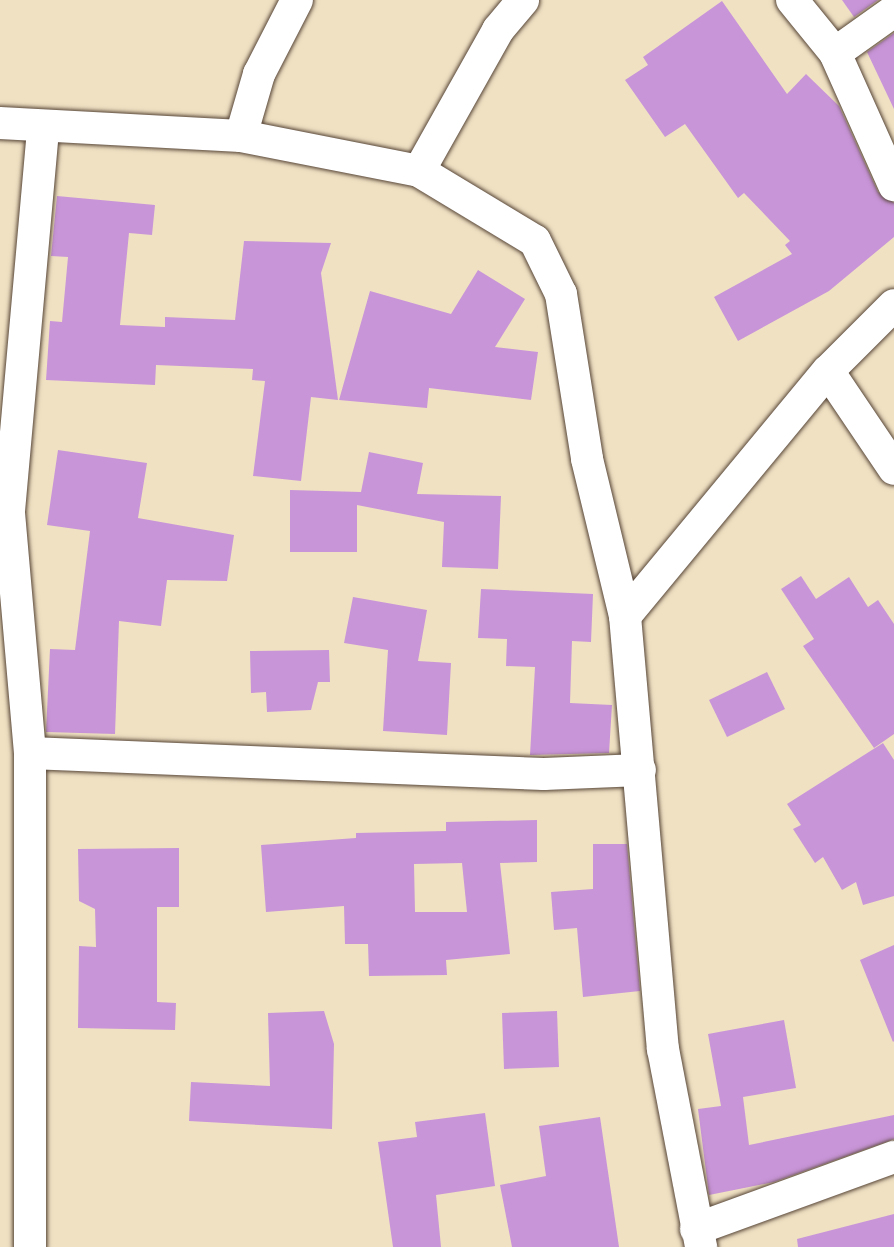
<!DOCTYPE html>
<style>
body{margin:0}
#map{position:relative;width:894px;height:1247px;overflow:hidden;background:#f0e1c3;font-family:"Gochi Hand",sans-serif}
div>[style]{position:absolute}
.building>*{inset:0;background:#c895d8}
.roads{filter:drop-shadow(0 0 2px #564537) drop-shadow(0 0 2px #564537)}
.street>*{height:32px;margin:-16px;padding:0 16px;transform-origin:16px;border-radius:16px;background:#fff}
span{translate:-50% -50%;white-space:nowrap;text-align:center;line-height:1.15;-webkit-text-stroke:4.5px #fbf7ec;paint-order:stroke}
</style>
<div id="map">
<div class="building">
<div style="clip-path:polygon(842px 0,878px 0,854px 17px)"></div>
<div style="clip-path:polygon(722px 1px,787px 94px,806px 74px,839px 106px,878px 192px,894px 203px,894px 237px,829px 291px,738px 341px,714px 297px,792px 254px,785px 245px,790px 241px,744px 193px,738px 198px,685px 124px,665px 137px,625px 80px,648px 65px,643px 57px)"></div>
<div style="clip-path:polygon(894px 33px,894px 109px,867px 52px)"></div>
<div style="clip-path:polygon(57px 196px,155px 205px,152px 235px,129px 233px,120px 325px,165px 327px,165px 317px,235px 320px,244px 241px,331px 243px,321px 273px,338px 400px,311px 397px,301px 481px,253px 476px,265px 381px,252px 380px,253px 369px,156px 365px,155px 385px,46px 380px,50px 321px,62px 322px,68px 257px,51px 256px)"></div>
<div style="clip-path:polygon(478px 270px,525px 299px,495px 347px,538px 352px,531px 400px,429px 388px,427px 408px,339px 400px,370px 291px,451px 314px)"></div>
<div style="clip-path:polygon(58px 450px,147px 463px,138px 518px,234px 535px,227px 581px,167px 580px,161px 626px,119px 621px,115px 734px,46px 732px,50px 649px,75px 650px,90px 531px,47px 525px)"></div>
<div style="clip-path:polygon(369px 452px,423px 463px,417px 494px,501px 496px,498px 569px,442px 567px,444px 522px,357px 505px,357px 552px,290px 552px,290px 490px,361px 492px)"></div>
<div style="clip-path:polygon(801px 576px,816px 599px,849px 577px,868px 607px,878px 600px,894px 624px,894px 734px,874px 748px,803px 646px,814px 639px,781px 589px)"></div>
<div style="clip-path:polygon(481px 589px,593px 594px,591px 642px,572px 641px,570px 703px,612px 705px,609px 753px,530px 755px,535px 667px,506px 666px,507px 639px,478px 638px)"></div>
<div style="clip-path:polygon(353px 597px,427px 610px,418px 661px,451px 663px,447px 735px,383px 731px,388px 650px,344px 643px)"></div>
<div style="clip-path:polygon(329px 650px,330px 682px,318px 682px,311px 710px,267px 712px,266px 692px,251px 693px,250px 651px)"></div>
<div style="clip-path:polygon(767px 672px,785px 709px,727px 737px,709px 700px)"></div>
<div style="clip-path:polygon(883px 743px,894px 760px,894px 896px,863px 905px,856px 882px,842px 890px,823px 857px,815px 863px,793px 829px,801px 825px,787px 804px)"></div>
<div style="clip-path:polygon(evenodd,537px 820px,537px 862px,500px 863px,510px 954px,446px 960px,447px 975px,369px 976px,368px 944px,345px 944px,344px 906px,266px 912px,261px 845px,356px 838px,356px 833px,446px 831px,446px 822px,537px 820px,462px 863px,467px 912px,415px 912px,414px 864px,462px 863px)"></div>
<div style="clip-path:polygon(593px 844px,627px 844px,640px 991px,583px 997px,577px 928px,554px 930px,551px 892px,593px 889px)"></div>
<div style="clip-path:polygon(179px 848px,179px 907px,157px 907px,157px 1002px,176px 1003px,175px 1030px,78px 1028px,79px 946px,96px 947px,95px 909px,79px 901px,78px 849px)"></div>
<div style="clip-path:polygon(894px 945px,894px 1041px,893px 1042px,860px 960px)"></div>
<div style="clip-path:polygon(324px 1011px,334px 1044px,332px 1129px,189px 1121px,191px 1082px,270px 1086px,268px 1013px)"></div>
<div style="clip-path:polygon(557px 1011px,559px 1067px,504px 1069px,502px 1013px)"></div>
<div style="clip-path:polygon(784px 1020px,796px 1088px,743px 1097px,749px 1145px,894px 1115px,894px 1139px,774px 1182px,709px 1195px,698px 1109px,721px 1106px,708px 1034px)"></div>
<div style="clip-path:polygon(485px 1113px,495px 1186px,436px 1195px,441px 1247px,393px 1247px,378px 1142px,417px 1137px,415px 1122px)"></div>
<div style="clip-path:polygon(600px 1117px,619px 1247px,512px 1247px,500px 1185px,546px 1176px,539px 1126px)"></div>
<div style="clip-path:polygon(894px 1214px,894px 1247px,798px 1247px,797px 1239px)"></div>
</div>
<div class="roads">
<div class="street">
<div style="left:792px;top:0;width:68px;rotate:50.9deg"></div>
<div style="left:835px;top:53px;width:145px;rotate:65.9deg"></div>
<div style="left:835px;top:53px;width:72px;rotate:-35.4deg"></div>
<div style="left:0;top:123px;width:241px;rotate:3.1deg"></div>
<div style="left:241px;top:136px;width:181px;rotate:11.1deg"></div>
<div style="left:419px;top:171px;width:135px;rotate:31.1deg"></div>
<div style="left:535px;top:241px;width:59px;rotate:63.9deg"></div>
<div style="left:561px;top:294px;width:167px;rotate:81deg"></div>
<div style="left:587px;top:459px;width:162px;rotate:76.4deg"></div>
<div style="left:625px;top:616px;width:435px;rotate:85deg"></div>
<div style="left:663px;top:1049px;width:202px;rotate:79.1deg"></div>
<div style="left:241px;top:136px;width:65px;rotate:-73.8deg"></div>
<div style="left:259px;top:74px;width:83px;rotate:-62.8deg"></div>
<div style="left:419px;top:171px;width:162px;rotate:-60.7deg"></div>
<div style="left:498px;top:30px;width:39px;rotate:-50deg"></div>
<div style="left:828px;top:371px;width:118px;rotate:56deg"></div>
<div style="left:625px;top:616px;width:318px;rotate:-50.4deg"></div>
<div style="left:828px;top:371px;width:93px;rotate:-45deg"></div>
<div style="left:30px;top:753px;width:514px;rotate:2.34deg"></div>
<div style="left:544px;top:774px;width:96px;rotate:-2.4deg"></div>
<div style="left:696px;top:1229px;width:211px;rotate:-20deg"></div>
<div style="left:30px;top:1247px;width:494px;rotate:-90deg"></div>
<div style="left:30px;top:753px;width:243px;rotate:-95deg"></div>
<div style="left:9px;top:511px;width:385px;rotate:-84.9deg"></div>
</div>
</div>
</div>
